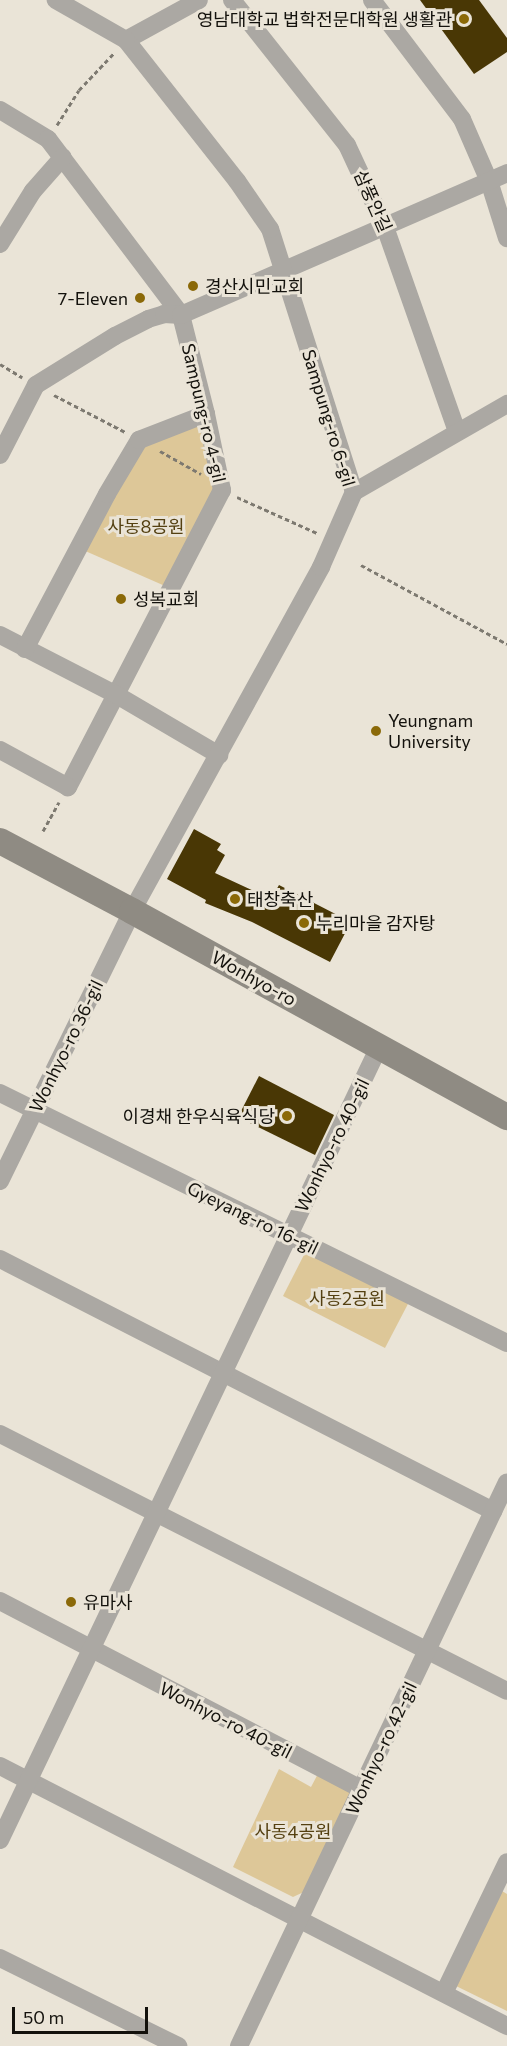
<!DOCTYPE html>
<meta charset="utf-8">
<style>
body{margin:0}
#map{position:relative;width:507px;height:2046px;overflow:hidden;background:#eae4d7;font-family:Commissioner,"Noto Sans KR",sans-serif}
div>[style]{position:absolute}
.green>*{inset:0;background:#ddc798}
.building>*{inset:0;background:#493705}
.path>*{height:3px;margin-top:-1.5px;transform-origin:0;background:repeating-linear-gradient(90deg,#7d7970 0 4.5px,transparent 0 7.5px)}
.minor>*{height:18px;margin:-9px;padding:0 9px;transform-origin:9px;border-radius:9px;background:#aba8a3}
.secondary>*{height:26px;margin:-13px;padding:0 13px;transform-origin:13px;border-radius:13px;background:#8f8b83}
.dots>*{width:16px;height:16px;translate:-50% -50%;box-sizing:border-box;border:3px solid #eae4d7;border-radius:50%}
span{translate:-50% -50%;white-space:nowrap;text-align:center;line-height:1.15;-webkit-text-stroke:6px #eae4d7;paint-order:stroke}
.poi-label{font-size:18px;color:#13110c}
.right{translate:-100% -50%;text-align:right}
.left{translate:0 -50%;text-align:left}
.street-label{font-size:18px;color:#13110c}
.park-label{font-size:18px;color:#544011}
.scale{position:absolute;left:12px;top:2007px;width:136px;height:27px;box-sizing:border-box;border:3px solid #13110c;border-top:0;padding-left:8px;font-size:18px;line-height:21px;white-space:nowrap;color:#13110c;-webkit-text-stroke:4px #eae4d7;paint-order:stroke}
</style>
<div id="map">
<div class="green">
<div style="clip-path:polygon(202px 424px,216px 485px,165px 586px,83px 550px,141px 443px)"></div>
<div style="clip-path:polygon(307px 1249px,410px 1300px,385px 1348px,283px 1296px)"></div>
<div style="clip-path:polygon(279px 1769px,311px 1787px,320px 1770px,358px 1791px,308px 1890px,293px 1897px,233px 1867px)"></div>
<div style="clip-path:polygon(502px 1891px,507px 1894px,507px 2011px,454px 1985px)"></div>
</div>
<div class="building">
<div style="clip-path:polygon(420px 0,479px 0,507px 38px,507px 52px,474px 74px)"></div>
<div style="clip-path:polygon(194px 829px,221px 844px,217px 850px,225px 855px,215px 873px,271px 899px,279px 885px,351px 922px,330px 962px,252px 922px,205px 903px,206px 900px,167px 879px)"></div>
<div style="clip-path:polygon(259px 1076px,334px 1115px,315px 1155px,238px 1117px)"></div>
</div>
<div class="path">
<div style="left:57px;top:125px;width:41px;rotate:-57.8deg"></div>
<div style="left:79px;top:90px;width:51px;rotate:-46.6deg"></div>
<div style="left:0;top:364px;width:26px;rotate:31deg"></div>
<div style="left:54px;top:395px;width:80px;rotate:27.5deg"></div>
<div style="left:160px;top:451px;width:47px;rotate:29.3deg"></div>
<div style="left:237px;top:497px;width:88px;rotate:24.2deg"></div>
<div style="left:361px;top:565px;width:166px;rotate:28.4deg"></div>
<div style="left:43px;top:831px;width:33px;rotate:-61deg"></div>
</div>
<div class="minor">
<div style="left:232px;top:0;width:185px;rotate:51.6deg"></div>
<div style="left:347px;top:145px;width:90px;rotate:65.1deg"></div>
<div style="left:385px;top:227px;width:217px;rotate:70.6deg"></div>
<div style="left:372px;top:0;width:149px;rotate:52.9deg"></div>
<div style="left:462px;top:119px;width:68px;rotate:66.5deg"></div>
<div style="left:489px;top:181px;width:60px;rotate:72.5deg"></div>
<div style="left:126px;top:40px;width:83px;rotate:-28.7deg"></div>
<div style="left:0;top:110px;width:56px;rotate:31.1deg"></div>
<div style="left:48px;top:139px;width:221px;rotate:52.9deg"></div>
<div style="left:181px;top:315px;width:102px;rotate:75.8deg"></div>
<div style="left:206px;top:414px;width:78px;rotate:78.1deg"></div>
<div style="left:222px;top:490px;width:335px;rotate:117.4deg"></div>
<div style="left:68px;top:787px;width:77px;rotate:-151.4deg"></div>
<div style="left:0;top:244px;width:62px;rotate:-58.1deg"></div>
<div style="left:33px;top:191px;width:45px;rotate:-48.6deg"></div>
<div style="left:0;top:455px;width:79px;rotate:-62.8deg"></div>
<div style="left:36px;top:385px;width:93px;rotate:-31.8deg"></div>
<div style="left:115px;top:336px;width:37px;rotate:-27deg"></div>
<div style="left:148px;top:319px;width:17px;rotate:-17deg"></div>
<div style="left:164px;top:314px;width:17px;rotate:3deg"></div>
<div style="left:181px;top:315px;width:356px;rotate:-23.5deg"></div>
<div style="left:354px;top:492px;width:177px;rotate:-29.9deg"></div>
<div style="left:0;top:635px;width:129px;rotate:27.2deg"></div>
<div style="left:115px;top:694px;width:121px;rotate:30.4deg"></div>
<div style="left:25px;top:649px;width:175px;rotate:-62.1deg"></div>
<div style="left:107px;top:494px;width:63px;rotate:-59.3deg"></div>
<div style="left:139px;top:440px;width:72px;rotate:-21.2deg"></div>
<div style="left:0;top:1093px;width:565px;rotate:26.25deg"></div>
<div style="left:0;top:1181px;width:301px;rotate:-63.9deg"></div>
<div style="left:132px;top:911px;width:393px;rotate:-61.2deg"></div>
<div style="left:321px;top:567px;width:82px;rotate:-66.3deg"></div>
<div style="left:354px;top:492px;width:276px;rotate:-107.7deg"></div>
<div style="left:270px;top:229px;width:58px;rotate:-124.5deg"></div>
<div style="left:237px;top:181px;width:179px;rotate:-128.2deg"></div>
<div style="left:126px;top:40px;width:81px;rotate:-150.3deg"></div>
<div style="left:0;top:1259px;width:554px;rotate:27.07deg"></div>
<div style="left:0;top:1434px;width:568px;rotate:26.88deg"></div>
<div style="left:0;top:1601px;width:407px;rotate:27.5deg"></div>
<div style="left:0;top:1766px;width:570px;rotate:27.15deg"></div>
<div style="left:0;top:1840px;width:879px;rotate:-64.46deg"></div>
<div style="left:0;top:1958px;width:199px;rotate:26.3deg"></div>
<div style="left:444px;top:1993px;width:145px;rotate:-64.3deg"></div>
<div style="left:239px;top:2046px;width:624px;rotate:-64.58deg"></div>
</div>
<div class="secondary">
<div style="left:0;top:841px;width:149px;rotate:27.9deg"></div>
<div style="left:132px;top:911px;width:428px;rotate:28.8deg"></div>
</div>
<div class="dots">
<div style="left:464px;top:19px;background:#8b6908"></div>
<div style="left:193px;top:286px;background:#8b6908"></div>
<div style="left:140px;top:298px;background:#8b6908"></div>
<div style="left:121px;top:599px;background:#8b6908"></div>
<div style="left:376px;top:731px;background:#8b6908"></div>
<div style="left:235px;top:899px;background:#8b6908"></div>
<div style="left:304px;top:923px;background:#8b6908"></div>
<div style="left:287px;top:1116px;background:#8b6908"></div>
<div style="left:71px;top:1602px;background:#8b6908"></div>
</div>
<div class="poi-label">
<span class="right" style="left:452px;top:19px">영남대학교 법학전문대학원 생활관</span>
<span class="left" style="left:205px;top:286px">경산시민교회</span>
<span class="right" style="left:128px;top:298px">7-Eleven</span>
<span class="left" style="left:133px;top:599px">성복교회</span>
<span class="left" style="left:388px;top:731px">Yeungnam<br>University</span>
<span class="left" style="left:247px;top:899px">태창축산</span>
<span class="left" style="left:316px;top:923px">누리마을 감자탕</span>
<span class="right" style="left:275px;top:1116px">이경채 한우식육식당</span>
<span class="left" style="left:83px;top:1602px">유마사</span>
</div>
<div class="street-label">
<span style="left:373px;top:201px;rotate:66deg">삼풍안길</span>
<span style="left:204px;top:413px;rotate:77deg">Sampung-ro 4-gil</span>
<span style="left:329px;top:418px;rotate:73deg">Sampung-ro 6-gil</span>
<span style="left:254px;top:978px;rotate:29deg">Wonhyo-ro</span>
<span style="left:66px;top:1046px;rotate:-64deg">Wonhyo-ro 36-gil</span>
<span style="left:332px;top:1145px;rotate:-64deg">Wonhyo-ro 40-gil</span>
<span style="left:253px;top:1218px;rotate:26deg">Gyeyang-ro 16-gil</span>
<span style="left:226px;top:1720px;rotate:27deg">Wonhyo-ro 40-gil</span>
<span style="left:381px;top:1748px;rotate:-65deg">Wonhyo-ro 42-gil</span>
</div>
<div class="park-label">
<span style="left:146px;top:526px">사동8공원</span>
<span style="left:347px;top:1298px">사동2공원</span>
<span style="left:293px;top:1831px">사동4공원</span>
</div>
<div class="scale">50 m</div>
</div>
